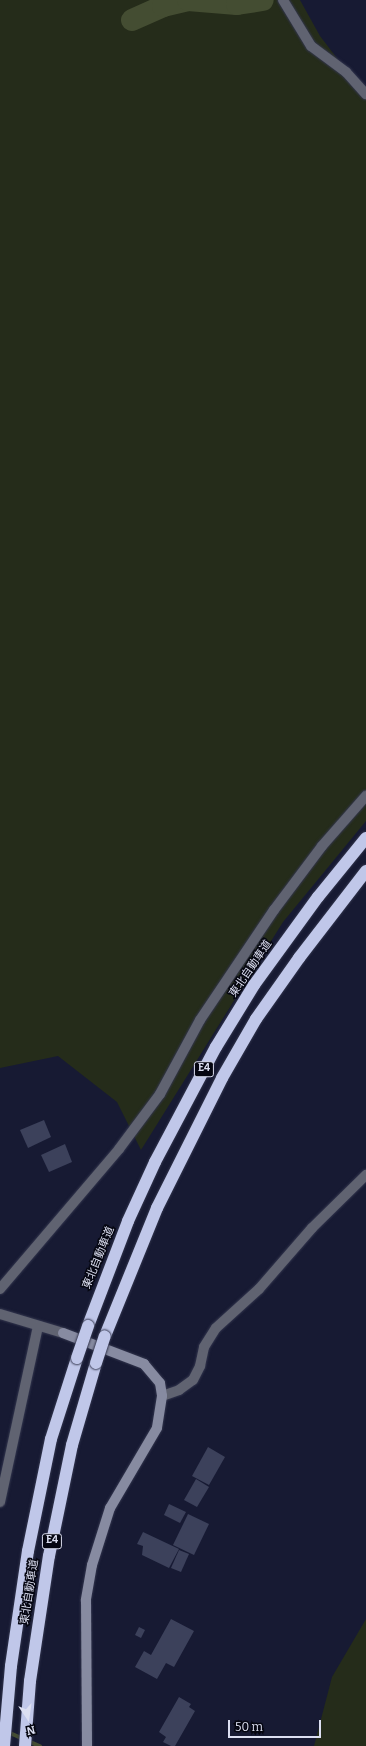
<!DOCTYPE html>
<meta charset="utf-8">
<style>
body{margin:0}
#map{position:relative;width:366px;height:1746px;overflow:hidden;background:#171a33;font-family:Bitter,"Noto Sans JP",serif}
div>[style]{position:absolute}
.green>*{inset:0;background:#252c1a}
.stream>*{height:3.5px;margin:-1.75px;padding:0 1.75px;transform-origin:1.75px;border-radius:1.75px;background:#444d32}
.river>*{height:22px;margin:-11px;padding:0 11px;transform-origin:11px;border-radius:11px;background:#444d32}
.building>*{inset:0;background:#3c415b}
.roads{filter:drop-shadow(0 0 1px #33364e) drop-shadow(0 0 1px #33364e)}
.street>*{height:10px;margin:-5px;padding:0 5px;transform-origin:5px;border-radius:5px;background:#606371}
.secondary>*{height:10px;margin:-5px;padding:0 5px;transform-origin:5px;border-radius:5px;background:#878ba1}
.highway>*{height:12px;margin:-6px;padding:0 6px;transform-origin:6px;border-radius:6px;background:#c0c7e9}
.bridges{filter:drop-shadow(0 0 1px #33364e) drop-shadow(0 0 1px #33364e)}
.highway-bridge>*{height:12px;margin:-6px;padding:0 6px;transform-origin:6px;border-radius:6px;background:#c0c7e9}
span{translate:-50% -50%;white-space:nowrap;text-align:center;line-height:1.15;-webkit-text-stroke:3px #050611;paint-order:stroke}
.shield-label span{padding:1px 3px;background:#050611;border:1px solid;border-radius:3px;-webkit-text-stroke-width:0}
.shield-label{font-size:10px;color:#dcdff1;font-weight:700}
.street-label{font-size:11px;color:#dcdff1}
.north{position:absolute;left:8px;top:1698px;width:40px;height:40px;-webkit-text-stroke:3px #050611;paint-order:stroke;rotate:167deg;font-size:11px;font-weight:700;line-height:16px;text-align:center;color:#dcdff1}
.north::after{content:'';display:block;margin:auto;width:14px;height:18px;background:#dcdff1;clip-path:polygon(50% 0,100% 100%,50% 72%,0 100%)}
.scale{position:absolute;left:228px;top:1720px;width:93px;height:18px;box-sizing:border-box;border:2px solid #dcdff1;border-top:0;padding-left:5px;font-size:12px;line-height:14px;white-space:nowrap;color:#dcdff1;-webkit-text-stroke:3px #050611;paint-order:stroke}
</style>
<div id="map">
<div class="green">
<div style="clip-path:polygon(0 0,300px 0,320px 36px,366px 96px,366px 821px,283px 922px,141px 1150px,117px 1102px,58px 1056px,0 1068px)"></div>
<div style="clip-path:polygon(366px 1619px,366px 1746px,314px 1746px,332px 1677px)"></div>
</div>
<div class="stream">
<div style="left:8px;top:1732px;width:35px;rotate:24deg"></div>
</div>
<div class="river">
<div style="left:132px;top:20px;width:34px;rotate:-24deg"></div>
<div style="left:163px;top:6px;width:26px;rotate:-13deg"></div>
<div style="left:188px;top:0;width:49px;rotate:4.7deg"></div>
<div style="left:237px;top:4px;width:26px;rotate:-9deg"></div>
</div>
<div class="building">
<div style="clip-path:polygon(44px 1120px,51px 1137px,28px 1148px,20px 1130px)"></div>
<div style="clip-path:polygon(65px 1144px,72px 1162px,49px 1172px,41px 1155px)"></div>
<div style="clip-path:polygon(208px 1447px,225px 1457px,209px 1485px,192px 1476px)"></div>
<div style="clip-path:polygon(196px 1479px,209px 1487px,197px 1507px,184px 1500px)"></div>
<div style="clip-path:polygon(169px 1504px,186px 1512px,180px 1523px,164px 1515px)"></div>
<div style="clip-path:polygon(188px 1514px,209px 1524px,194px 1555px,173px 1545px)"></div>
<div style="clip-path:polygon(143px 1532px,179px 1549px,169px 1568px,142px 1555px,143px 1546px,137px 1544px)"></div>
<div style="clip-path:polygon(179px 1550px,189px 1554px,181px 1572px,171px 1568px)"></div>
<div style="clip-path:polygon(171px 1619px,194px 1631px,174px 1667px,166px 1663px,157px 1679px,135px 1667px,144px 1651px,151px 1655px)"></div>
<div style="clip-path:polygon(139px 1627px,145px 1630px,141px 1638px,135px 1635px)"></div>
<div style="clip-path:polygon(179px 1697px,191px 1704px,189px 1707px,195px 1711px,175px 1746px,171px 1746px,163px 1742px,166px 1737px,159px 1732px)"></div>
</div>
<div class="roads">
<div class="street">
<div style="left:283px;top:0;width:54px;rotate:58.7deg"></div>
<div style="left:311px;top:46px;width:44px;rotate:36.6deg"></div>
<div style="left:346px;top:72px;width:30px;rotate:48deg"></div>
<div style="left:0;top:1289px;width:184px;rotate:-49.6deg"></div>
<div style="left:119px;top:1149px;width:69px;rotate:-53.3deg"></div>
<div style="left:160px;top:1094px;width:84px;rotate:-61.6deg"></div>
<div style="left:200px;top:1020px;width:133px;rotate:-56.1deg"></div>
<div style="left:274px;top:910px;width:80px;rotate:-53.1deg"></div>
<div style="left:322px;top:846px;width:67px;rotate:-48.7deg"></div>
<div style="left:0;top:1314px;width:66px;rotate:16.8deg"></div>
<div style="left:162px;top:1396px;width:18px;rotate:-19deg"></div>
<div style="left:179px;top:1390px;width:17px;rotate:-36deg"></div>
<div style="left:193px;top:1380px;width:16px;rotate:-63deg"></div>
<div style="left:200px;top:1366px;width:19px;rotate:-78deg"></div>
<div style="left:204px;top:1347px;width:22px;rotate:-58deg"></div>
<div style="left:216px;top:1328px;width:58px;rotate:-42.2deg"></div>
<div style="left:259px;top:1289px;width:81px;rotate:-49deg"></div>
<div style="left:312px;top:1228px;width:76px;rotate:-44.5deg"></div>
<div style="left:0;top:1502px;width:180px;rotate:-77.8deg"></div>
</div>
<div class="secondary">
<div style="left:63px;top:1333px;width:87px;rotate:20.9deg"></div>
<div style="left:144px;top:1364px;width:25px;rotate:50deg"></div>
<div style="left:160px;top:1383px;width:13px;rotate:81deg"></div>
<div style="left:162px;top:1396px;width:32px;rotate:99deg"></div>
<div style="left:157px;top:1428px;width:93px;rotate:120.4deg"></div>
<div style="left:110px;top:1508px;width:60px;rotate:107.5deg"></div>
<div style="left:92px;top:1565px;width:36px;rotate:100deg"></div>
<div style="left:86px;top:1600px;width:146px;rotate:89.6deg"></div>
</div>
<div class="highway">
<div style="left:88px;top:1326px;width:112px;rotate:-69.1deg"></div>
<div style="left:128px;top:1221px;width:65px;rotate:-65.4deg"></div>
<div style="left:155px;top:1162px;width:130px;rotate:-62.1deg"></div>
<div style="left:216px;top:1047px;width:73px;rotate:-58.5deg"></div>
<div style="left:254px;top:985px;width:109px;rotate:-54deg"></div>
<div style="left:318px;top:897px;width:76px;rotate:-50.9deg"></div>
<div style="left:105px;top:1336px;width:138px;rotate:-67.9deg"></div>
<div style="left:157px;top:1208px;width:145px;rotate:-63.4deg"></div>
<div style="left:222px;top:1078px;width:68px;rotate:-60deg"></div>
<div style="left:256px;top:1019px;width:75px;rotate:-54.8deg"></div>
<div style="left:299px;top:958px;width:110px;rotate:-52.4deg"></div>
<div style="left:4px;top:1746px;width:80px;rotate:-85deg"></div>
<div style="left:11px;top:1666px;width:116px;rotate:-81.6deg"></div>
<div style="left:28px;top:1551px;width:114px;rotate:-78.4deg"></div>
<div style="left:51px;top:1439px;width:85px;rotate:-72.2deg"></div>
<div style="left:25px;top:1746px;width:65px;rotate:-85.6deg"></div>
<div style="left:30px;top:1681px;width:126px;rotate:-81.4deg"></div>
<div style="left:49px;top:1556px;width:113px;rotate:-78.3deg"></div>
<div style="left:72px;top:1445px;width:85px;rotate:-73.7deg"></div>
</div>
</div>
<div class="bridges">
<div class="highway-bridge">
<div style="left:77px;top:1358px;width:34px;rotate:-71deg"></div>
<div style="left:96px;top:1363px;width:28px;rotate:-72deg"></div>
</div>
</div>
<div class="shield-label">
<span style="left:204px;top:1069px">E4</span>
<span style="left:52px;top:1541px">E4</span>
</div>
<div class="street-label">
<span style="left:251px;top:969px;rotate:-56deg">東北自動車道</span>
<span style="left:99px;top:1258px;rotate:-68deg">東北自動車道</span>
<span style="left:30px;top:1592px;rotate:-81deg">東北自動車道</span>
</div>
<div class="north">N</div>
<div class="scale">50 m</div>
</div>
